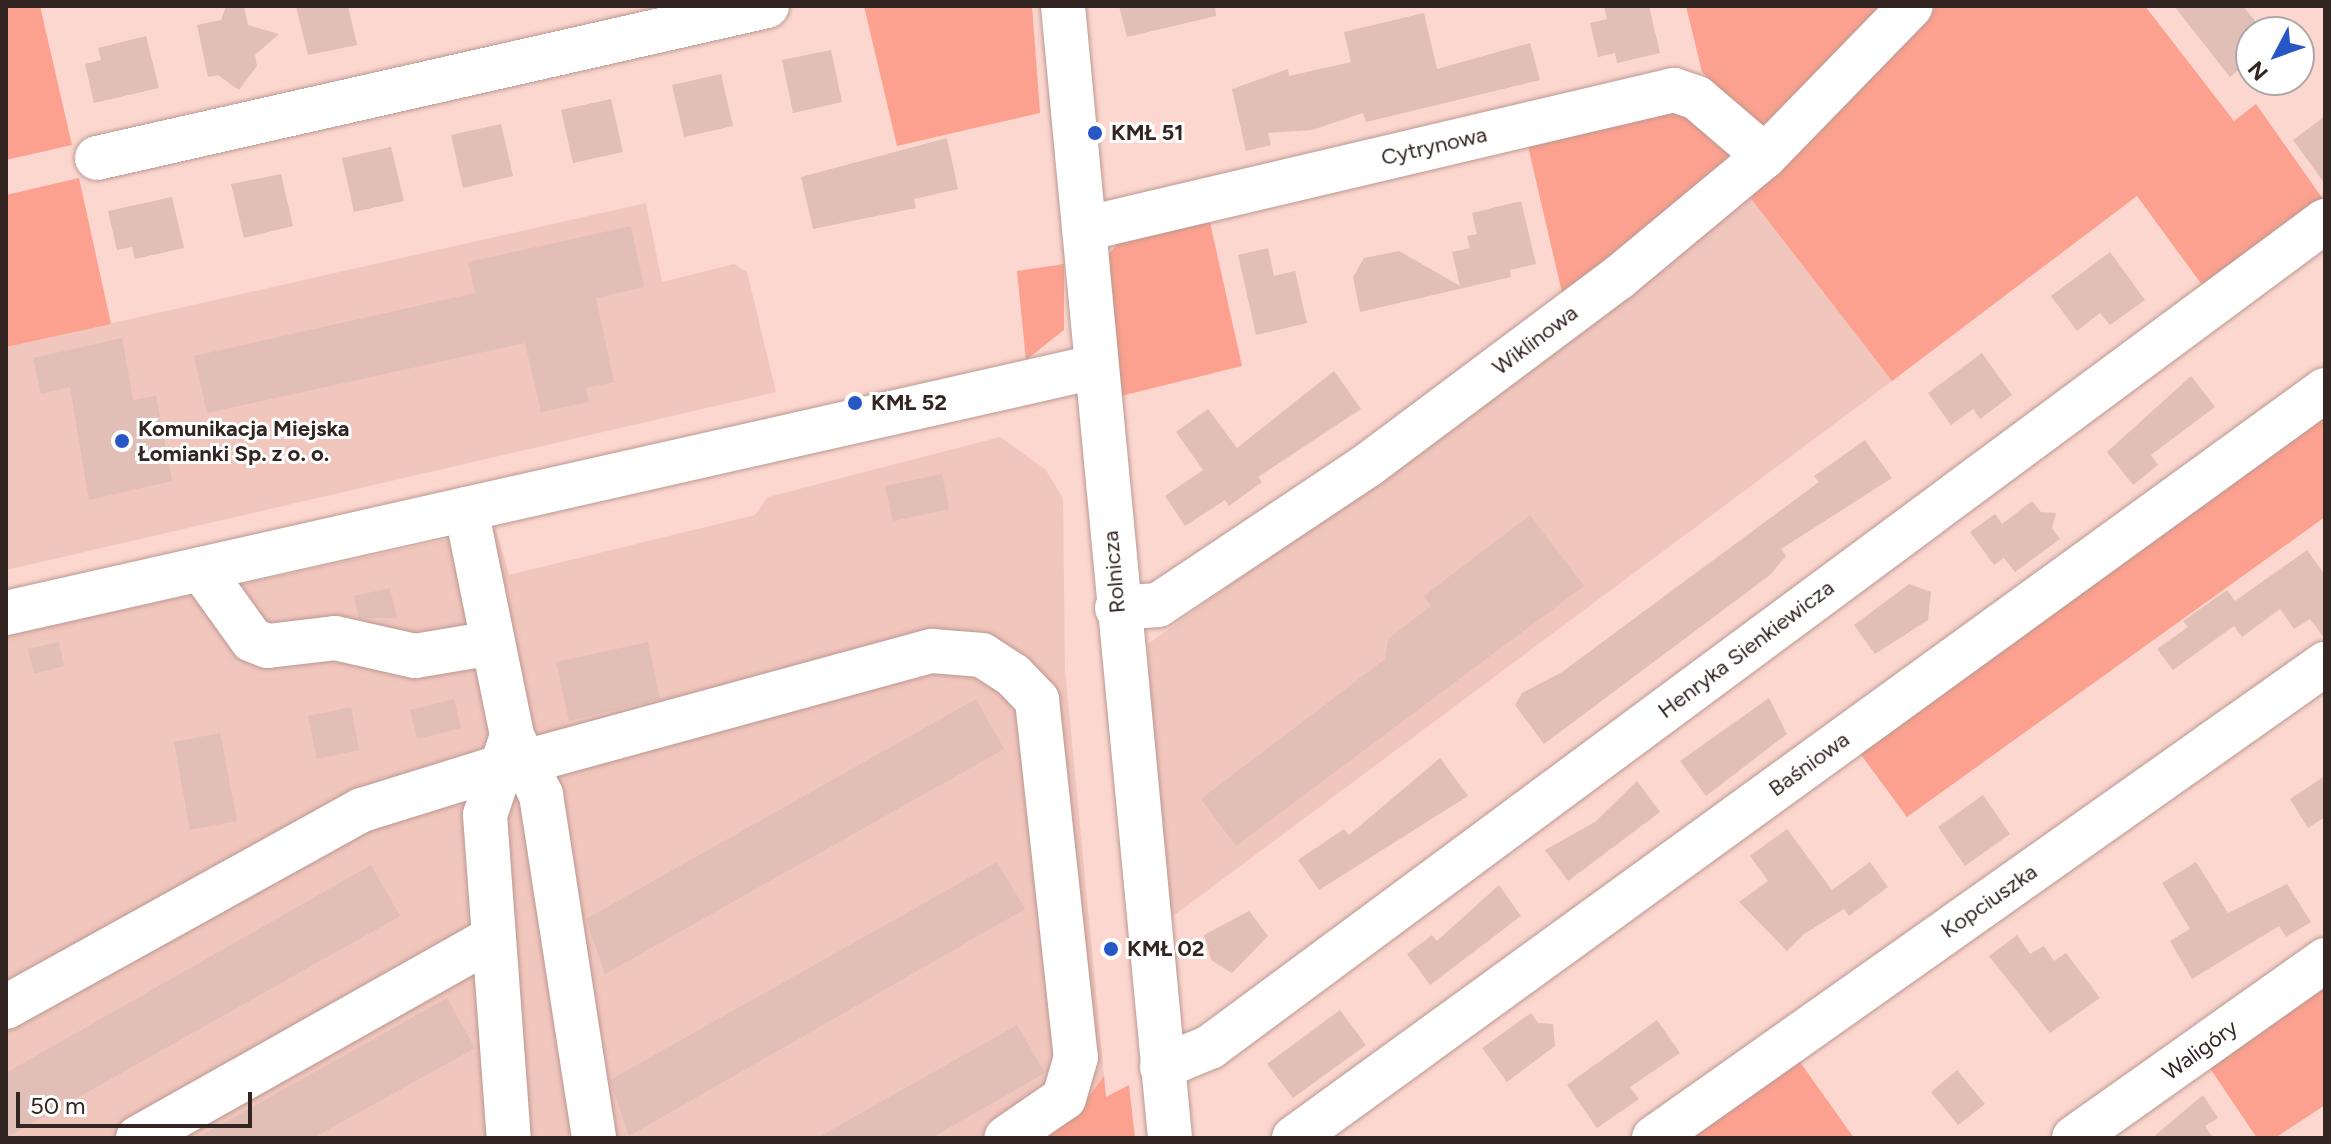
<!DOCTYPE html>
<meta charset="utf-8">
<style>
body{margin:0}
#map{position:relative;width:2331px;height:1144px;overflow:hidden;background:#fcd7cf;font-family:Figtree,sans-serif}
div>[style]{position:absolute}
.built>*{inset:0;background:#f1c6bd}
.green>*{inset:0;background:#fca18f}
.building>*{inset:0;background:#e1beb6}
.roads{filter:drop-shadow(0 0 2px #ba9891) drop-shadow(0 0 2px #ba9891)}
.minor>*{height:44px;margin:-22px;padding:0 22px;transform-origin:22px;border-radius:22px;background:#fff}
.dots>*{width:22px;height:22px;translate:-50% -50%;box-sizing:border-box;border:4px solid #fff;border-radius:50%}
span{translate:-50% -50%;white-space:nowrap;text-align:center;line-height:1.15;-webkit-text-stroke:6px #fff;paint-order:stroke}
.poi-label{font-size:22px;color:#322522;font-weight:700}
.left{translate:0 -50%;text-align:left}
.street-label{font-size:22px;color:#322522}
.frame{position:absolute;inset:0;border:8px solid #322522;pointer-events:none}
.north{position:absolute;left:2235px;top:16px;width:80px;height:80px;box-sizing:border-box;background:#fff;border:2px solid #ada8a7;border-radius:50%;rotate:229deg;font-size:22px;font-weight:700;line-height:32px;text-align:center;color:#322522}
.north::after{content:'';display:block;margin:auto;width:28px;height:36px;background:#2657c4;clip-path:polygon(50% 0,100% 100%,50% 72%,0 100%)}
.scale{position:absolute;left:16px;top:1092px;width:236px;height:36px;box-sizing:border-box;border:4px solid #322522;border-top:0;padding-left:10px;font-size:24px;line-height:28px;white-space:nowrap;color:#322522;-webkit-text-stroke:6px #fff;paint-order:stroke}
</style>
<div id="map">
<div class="built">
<div style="clip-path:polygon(1749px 196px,1892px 381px,1161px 925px,1148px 644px,1504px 387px)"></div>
<div style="clip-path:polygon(646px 203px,662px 282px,734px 264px,747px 272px,776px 392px,6px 570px,6px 347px)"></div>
<div style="clip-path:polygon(1000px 437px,1045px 469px,1063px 498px,1065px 669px,1104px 1076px,1081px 1107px,1039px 1138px,6px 1138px,6px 635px,496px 529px,509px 575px,755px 515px,768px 497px)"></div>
</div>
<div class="green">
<div style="clip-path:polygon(6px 6px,40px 6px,72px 145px,6px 160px)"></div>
<div style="clip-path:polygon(864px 6px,1032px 6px,1040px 113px,897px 146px)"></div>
<div style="clip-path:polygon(1686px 6px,1893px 6px,1778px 122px,1755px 124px,1702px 72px)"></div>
<div style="clip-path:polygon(1937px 6px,2145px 6px,2234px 121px,2256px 104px,2325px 202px,2205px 289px,2137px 196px,1892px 381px,1749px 196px)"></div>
<div style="clip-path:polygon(1688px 103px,1740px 163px,1563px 297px,1527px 142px)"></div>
<div style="clip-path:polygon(79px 178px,111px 324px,6px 347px,6px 195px)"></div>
<div style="clip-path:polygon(1209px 218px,1242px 366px,1121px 396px,1108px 256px,1120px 239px)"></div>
<div style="clip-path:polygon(1064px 264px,1064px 330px,1026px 360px,1017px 271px)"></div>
<div style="clip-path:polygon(2325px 399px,2325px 517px,1907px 817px,1853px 744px)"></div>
<div style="clip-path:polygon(2325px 972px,2325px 1105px,2275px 1138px,2257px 1138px,2205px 1061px)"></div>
<div style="clip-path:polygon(1795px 1055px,1854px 1138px,1676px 1138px)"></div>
<div style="clip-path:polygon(1104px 1076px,1106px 1097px,1129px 1085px,1135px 1138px,1039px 1138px,1081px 1107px)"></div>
</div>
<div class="building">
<div style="clip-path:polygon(226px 6px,244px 6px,248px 25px,279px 34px,255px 55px,257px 66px,239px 90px,218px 75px,208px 77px,197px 25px,221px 20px)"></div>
<div style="clip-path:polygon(296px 6px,348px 6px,357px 45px,308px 55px)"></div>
<div style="clip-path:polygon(1119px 6px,1215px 6px,1216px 16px,1127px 37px)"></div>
<div style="clip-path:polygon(1604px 6px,1649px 6px,1660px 53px,1617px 63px,1615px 53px,1598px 57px,1590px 23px,1607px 19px)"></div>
<div style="clip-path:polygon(2174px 6px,2243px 6px,2264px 32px,2251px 32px,2251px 60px,2230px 77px)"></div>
<div style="clip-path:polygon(1424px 13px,1437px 69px,1530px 43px,1540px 80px,1366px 122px,1363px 113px,1312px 130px,1268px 133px,1271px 145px,1246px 151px,1232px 89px,1288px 69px,1289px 76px,1351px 62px,1344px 32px)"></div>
<div style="clip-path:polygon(146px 36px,159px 88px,94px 103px,85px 64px,101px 60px,98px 48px)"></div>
<div style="clip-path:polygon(831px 50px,842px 102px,793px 113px,782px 60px)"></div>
<div style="clip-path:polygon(721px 74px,733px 126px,684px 137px,672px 85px)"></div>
<div style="clip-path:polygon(611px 99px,623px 152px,573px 163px,561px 110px)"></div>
<div style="clip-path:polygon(2325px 116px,2325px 184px,2293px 140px)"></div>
<div style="clip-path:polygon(501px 124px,513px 176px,463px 188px,451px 135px)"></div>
<div style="clip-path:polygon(947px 138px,958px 189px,914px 199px,916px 208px,813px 229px,801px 177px)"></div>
<div style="clip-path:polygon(391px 147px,404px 201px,354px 212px,342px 158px)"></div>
<div style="clip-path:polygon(281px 174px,293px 226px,244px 238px,231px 184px)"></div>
<div style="clip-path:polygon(172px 197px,184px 248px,135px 259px,132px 247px,117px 250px,108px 211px)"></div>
<div style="clip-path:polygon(1521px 201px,1536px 264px,1510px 270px,1511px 277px,1360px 312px,1353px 277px,1364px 258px,1399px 251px,1460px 286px,1452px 252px,1470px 248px,1467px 236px,1477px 234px,1472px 213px)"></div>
<div style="clip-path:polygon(631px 226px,644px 287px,596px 298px,614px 382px,586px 388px,589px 402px,541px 412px,525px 343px,207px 413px,194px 356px,475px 293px,468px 262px)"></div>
<div style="clip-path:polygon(1268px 248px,1274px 276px,1295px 271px,1307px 323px,1256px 335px,1238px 255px)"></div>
<div style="clip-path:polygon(2110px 252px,2145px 300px,2110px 325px,2100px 313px,2077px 331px,2051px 296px)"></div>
<div style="clip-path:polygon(122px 338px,133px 400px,156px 396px,172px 481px,89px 500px,70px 387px,41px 394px,33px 358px)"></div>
<div style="clip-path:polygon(1982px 353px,2012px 395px,1980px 419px,1973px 409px,1951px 425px,1928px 393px)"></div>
<div style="clip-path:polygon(1334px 371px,1361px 409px,1258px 477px,1262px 482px,1229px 506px,1225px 500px,1185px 526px,1165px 496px,1203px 470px,1176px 432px,1208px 409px,1237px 448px)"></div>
<div style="clip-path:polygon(2191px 376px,2215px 407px,2151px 455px,2158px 465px,2133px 485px,2107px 452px)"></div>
<div style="clip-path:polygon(1865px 440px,1892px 478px,1781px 549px,1786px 556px,1770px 575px,1544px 744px,1515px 705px,1522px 693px,1562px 672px,1819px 482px,1814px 476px)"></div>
<div style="clip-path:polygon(942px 474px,949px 509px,893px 521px,885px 486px)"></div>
<div style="clip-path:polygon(2032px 501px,2041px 512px,2056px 513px,2052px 528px,2060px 539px,2015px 572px,2004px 558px,1994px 565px,1970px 532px,1995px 514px,2002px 524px)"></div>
<div style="clip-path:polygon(1530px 515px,1584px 586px,1236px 846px,1201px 799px,1385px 659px,1388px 639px,1431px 606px,1424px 596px)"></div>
<div style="clip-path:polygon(2307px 550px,2325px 575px,2325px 639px,2310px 619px,2294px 629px,2280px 609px,2242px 637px,2234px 626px,2173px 670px,2157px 649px,2188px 627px,2183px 621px,2227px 590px,2235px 601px)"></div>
<div style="clip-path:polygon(1909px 584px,1931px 592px,1928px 620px,1875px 654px,1854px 625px)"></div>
<div style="clip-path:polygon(390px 588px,397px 618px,359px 618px,354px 596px)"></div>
<div style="clip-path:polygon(59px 642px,64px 666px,34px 674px,28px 649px)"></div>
<div style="clip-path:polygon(648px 642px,660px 699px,569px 721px,556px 662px)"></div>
<div style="clip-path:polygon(1769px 698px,1787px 734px,1706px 796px,1680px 761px)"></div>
<div style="clip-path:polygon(454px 699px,461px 728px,417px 739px,410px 710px)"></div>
<div style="clip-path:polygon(976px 699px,1004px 749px,605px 974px,586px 919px)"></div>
<div style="clip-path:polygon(351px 707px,359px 750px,317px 759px,308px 716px)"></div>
<div style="clip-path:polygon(220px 733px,237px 821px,190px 830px,174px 742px)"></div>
<div style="clip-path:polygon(1440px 758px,1468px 796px,1319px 890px,1298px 860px,1344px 829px,1349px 835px)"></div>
<div style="clip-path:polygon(2325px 776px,2325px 817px,2308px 828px,2290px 799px)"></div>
<div style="clip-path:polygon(1637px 781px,1660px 812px,1568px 881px,1545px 850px,1595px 822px)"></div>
<div style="clip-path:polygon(1983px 795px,2010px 834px,1965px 866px,1938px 827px)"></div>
<div style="clip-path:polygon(1787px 829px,1832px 890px,1870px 862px,1888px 887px,1849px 916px,1844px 909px,1804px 934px,1787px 951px,1739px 902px,1768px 881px,1750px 856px)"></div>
<div style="clip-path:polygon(997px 862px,1025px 909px,629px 1136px,610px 1080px)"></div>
<div style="clip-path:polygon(2196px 862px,2228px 913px,2287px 884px,2311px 922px,2286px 937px,2279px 926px,2192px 979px,2170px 941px,2190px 929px,2162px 883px)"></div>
<div style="clip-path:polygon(371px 865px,400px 916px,6px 1138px,6px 1073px)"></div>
<div style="clip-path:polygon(1499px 885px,1521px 916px,1430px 985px,1407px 954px,1432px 935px,1437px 941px)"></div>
<div style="clip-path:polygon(1249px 911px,1268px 936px,1232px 973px,1211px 960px,1204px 935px)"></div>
<div style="clip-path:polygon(2017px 935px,2030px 954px,2044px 946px,2054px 961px,2066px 953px,2100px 998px,2050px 1033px,1989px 956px)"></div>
<div style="clip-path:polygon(447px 998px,475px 1048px,313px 1138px,197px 1138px)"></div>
<div style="clip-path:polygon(1340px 1010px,1366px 1045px,1293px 1098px,1267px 1064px)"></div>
<div style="clip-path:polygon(1531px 1013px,1538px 1023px,1553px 1024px,1555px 1046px,1507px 1082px,1482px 1048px)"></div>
<div style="clip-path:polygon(1657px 1020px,1680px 1053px,1630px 1087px,1639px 1099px,1597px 1128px,1567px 1085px)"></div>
<div style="clip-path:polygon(1017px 1025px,1045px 1073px,931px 1138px,817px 1138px)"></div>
<div style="clip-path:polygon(1957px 1070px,1985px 1104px,1958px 1125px,1931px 1092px)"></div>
<div style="clip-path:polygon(2203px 1095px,2218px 1118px,2205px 1126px,2213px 1138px,2152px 1138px)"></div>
</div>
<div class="roads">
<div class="minor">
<div style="left:1063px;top:6px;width:1137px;rotate:84.6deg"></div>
<div style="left:97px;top:158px;width:687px;rotate:-12.78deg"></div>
<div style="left:1084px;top:229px;width:606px;rotate:-13.26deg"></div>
<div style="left:1674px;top:90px;width:24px;rotate:19deg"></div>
<div style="left:1697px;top:98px;width:89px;rotate:40.5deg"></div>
<div style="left:466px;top:509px;width:232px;rotate:78.5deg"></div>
<div style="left:512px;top:736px;width:83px;rotate:108.9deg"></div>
<div style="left:485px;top:815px;width:324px;rotate:85.8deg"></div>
<div style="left:201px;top:569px;width:87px;rotate:54.3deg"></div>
<div style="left:252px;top:640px;width:17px;rotate:21deg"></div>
<div style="left:268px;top:646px;width:67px;rotate:-6.8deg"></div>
<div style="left:335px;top:638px;width:82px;rotate:12.7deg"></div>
<div style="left:415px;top:656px;width:79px;rotate:-9.5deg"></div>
<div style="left:1117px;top:608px;width:41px;rotate:-4.2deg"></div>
<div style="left:1158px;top:605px;width:252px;rotate:-33.7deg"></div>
<div style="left:1368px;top:465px;width:312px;rotate:-36.8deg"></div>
<div style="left:1618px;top:278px;width:191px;rotate:-39.7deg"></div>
<div style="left:1765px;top:156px;width:209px;rotate:-45.8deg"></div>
<div style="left:6px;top:613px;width:1116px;rotate:-12.73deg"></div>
<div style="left:512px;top:736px;width:66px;rotate:63.8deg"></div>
<div style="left:541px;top:795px;width:347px;rotate:81.2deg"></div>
<div style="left:525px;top:762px;width:422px;rotate:-15.3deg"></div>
<div style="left:932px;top:651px;width:50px;rotate:4.6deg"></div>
<div style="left:982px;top:655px;width:37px;rotate:33deg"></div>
<div style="left:1013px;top:675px;width:35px;rotate:46deg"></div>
<div style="left:1037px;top:700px;width:359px;rotate:83.8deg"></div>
<div style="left:1076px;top:1057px;width:43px;rotate:106.3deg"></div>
<div style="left:1064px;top:1098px;width:70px;rotate:145.4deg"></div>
<div style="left:6px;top:1007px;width:407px;rotate:-29deg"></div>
<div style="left:362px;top:810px;width:148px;rotate:-17.3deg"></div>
<div style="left:1162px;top:1067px;width:52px;rotate:-22.6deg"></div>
<div style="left:1210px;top:1047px;width:1388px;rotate:-36.53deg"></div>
<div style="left:138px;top:1138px;width:407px;rotate:-29.4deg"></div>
<div style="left:1294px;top:1138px;width:1274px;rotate:-35.96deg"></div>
<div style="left:1654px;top:1138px;width:822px;rotate:-35.24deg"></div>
<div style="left:2074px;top:1138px;width:308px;rotate:-35.3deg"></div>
</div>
</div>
<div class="dots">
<div style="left:1095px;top:133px;background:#2657c4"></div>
<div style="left:855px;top:403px;background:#2657c4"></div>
<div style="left:122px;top:441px;background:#2657c4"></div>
<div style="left:1111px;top:949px;background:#2657c4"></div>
</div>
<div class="poi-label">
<span class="left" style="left:1111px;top:133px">KMŁ 51</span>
<span class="left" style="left:871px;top:403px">KMŁ 52</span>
<span class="left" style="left:138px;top:441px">Komunikacja Miejska<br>Łomianki Sp. z o. o.</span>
<span class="left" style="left:1127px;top:949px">KMŁ 02</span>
</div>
<div class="street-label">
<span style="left:1434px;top:146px;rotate:-13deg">Cytrynowa</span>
<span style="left:1535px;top:340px;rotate:-37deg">Wiklinowa</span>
<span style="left:1114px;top:572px;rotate:-95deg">Rolnicza</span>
<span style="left:1746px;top:649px;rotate:-37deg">Henryka Sienkiewicza</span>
<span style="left:1809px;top:764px;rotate:-36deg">Baśniowa</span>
<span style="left:1989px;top:901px;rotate:-35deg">Kopciuszka</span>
<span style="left:2200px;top:1050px;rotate:-36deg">Waligóry</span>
</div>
<div class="frame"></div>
<div class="north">N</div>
<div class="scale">50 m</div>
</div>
